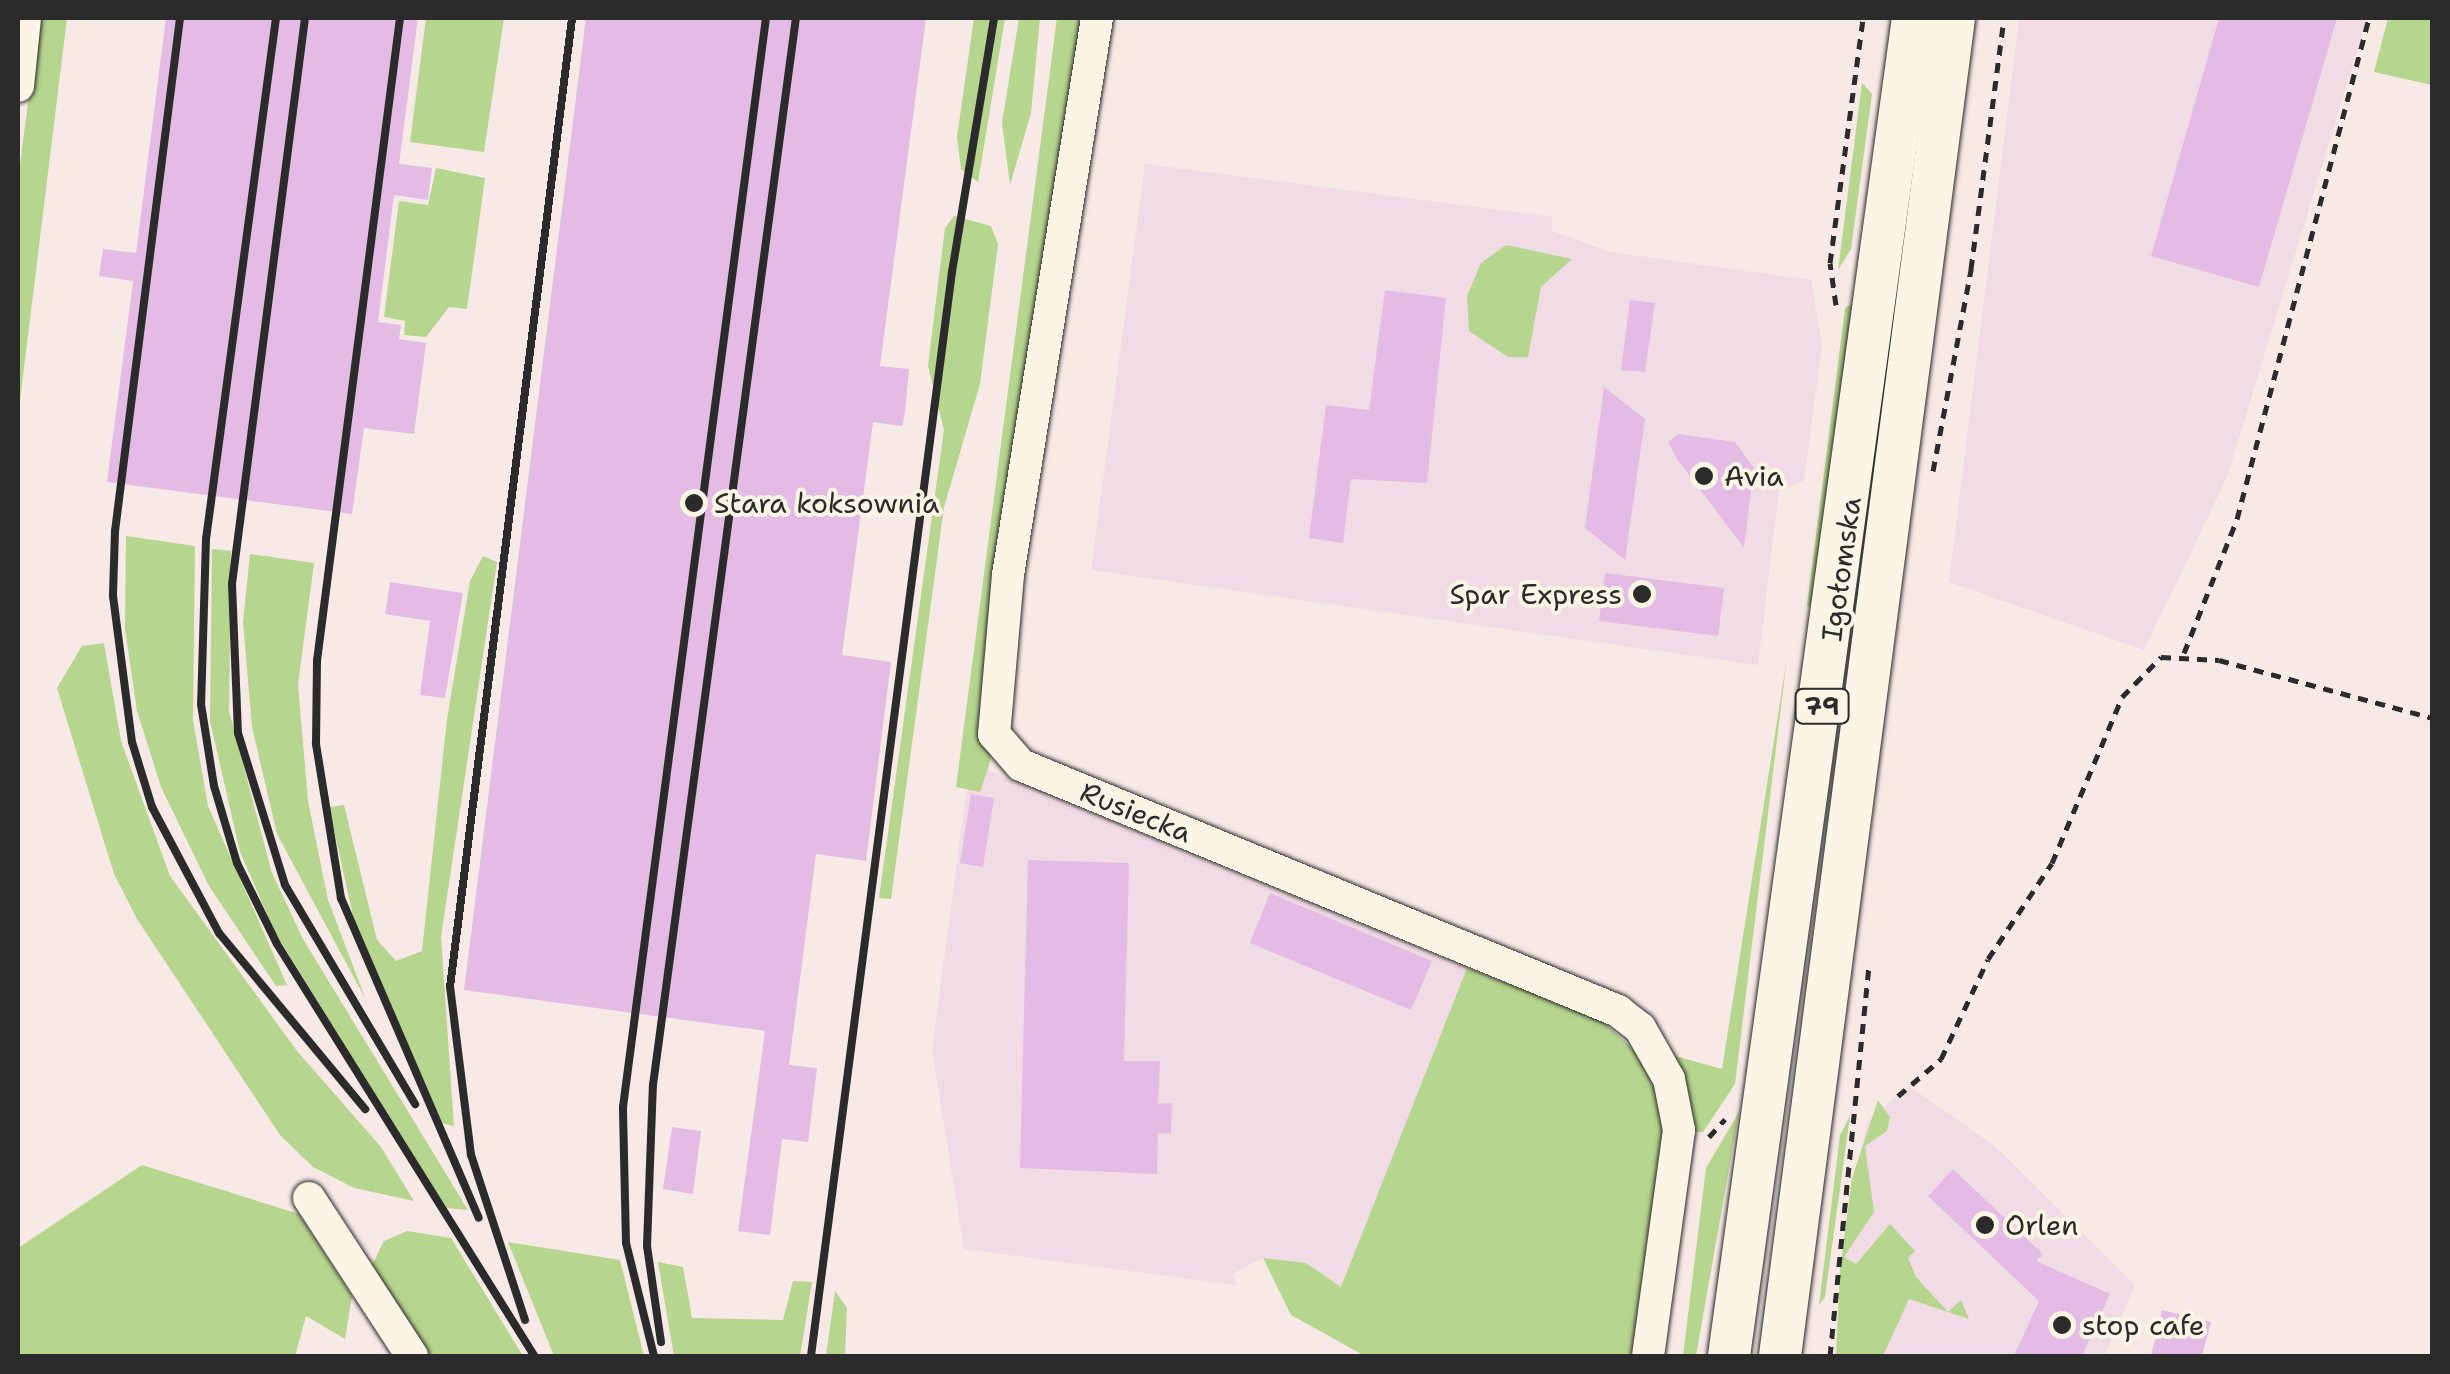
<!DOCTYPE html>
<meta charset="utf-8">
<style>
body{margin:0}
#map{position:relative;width:2450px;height:1374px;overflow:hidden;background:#f7e9e5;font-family:"Shantell Sans",sans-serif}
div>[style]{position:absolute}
.built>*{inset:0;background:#f1dbe5}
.green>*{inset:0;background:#b6d58e}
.building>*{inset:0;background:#e3bbe4}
.path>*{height:5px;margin-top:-2.5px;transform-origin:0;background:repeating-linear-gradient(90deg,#2b2b2b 0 10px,transparent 0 18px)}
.roads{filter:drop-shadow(0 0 2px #2b2b2b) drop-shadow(0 0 2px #2b2b2b)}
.minor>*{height:32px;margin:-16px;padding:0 16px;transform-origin:16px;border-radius:16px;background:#fcf5e5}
.major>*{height:42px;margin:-21px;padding:0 21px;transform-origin:21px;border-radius:21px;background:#fcf5e5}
.rail>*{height:8px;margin:-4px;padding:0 4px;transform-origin:4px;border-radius:4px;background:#2b2b2b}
.dots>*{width:28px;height:28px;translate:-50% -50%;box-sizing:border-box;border:5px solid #fcf5e5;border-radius:50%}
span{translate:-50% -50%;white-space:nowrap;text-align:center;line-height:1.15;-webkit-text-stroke:8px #fcf5e5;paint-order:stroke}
.shield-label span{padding:2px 8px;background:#fcf5e5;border:2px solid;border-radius:8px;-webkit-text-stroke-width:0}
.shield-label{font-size:25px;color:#2b2b2b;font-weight:700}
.poi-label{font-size:28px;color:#2b2b2b}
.left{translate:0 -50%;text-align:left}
.right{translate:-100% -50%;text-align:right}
.street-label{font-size:28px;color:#2b2b2b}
.frame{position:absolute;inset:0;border:20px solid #2b2b2b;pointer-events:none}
</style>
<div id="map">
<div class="built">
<div style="clip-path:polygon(2019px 18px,2367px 18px,2227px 477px,2144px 650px,1949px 582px)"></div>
<div style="clip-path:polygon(1145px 164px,1552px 217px,1552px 231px,1610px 252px,1811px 280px,1822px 346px,1804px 481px,1779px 491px,1758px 665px,1091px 570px)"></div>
<div style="clip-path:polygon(970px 763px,1467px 968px,1341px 1288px,1306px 1263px,1263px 1258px,1232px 1274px,1237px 1285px,964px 1249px,932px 1050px)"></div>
<div style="clip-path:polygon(1909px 1086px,1996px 1147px,2135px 1285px,2104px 1356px,1847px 1356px,1842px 1259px,1867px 1122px)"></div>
</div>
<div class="green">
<div style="clip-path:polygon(39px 18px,67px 18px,18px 417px,18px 180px)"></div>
<div style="clip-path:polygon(426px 18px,504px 18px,484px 152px,410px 142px)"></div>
<div style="clip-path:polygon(974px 18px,1005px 18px,978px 182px,961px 169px,957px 137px)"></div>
<div style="clip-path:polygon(1019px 18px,1040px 18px,1031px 113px,1010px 185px,1002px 123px)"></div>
<div style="clip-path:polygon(1057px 18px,1088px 18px,986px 729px,991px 759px,980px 792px,956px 787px)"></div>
<div style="clip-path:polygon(2388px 18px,2432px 18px,2432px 85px,2374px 72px)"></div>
<div style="clip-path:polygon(1862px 83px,1872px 94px,1851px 249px,1838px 270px)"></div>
<div style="clip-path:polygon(436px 168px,485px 178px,467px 309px,449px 307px,426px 337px,404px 335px,405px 321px,384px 317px,399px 201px,428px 205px)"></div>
<div style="clip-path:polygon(954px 216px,991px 226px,998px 244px,980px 384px,944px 507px,891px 899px,879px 898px,944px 430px,928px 366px,945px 228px)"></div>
<div style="clip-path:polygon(1506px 245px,1572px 259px,1541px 287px,1528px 357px,1508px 357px,1469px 331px,1467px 296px,1481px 263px)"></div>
<div style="clip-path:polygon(1857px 301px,1816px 609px,1807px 606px,1845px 308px)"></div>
<div style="clip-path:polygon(126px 536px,195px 546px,193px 720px,208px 806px,287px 985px,276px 986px,209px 886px,161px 787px,137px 711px,125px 629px)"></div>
<div style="clip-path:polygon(212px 549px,231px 551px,229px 711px,272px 873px,303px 939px,468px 1210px,445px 1208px,275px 932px,240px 852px,210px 721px)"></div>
<div style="clip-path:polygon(250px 554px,314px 563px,298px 685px,308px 801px,328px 900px,366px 1000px,277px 834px,252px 727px,243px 622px)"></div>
<div style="clip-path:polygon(483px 556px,497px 562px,441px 937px,454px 1126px,441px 1123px,353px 916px,329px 807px,344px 805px,377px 940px,396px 961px,422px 951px,447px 719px,470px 581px)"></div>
<div style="clip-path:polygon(104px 643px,121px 741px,170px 876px,297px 1051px,381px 1147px,414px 1201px,354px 1188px,313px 1167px,280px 1135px,137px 919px,114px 874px,57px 688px,82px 646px)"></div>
<div style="clip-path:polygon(1787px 658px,1735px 1084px,1703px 1132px,1693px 1132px,1675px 1056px,1722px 1069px)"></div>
<div style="clip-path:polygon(1467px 968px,1599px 1018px,1634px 1050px,1659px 1096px,1663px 1135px,1631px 1356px,1365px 1356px,1291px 1315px,1263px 1258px,1306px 1263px,1341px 1287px)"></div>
<div style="clip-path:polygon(1878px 1100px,1890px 1117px,1887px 1131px,1865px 1146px,1874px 1212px,1844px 1257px,1856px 1264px,1890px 1224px,1915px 1251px,1908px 1258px,1916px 1277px,1948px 1312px,1961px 1300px,1969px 1319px,1909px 1299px,1883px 1356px,1836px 1356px,1840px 1270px,1852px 1178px)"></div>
<div style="clip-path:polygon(1739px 1112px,1696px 1356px,1683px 1356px,1706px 1168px)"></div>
<div style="clip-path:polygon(1850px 1116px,1825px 1297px,1819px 1305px,1840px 1135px)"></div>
<div style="clip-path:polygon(142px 1165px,299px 1214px,352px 1296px,345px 1339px,306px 1316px,295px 1356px,18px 1356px,18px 1248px)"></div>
<div style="clip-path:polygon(407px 1231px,451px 1238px,523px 1356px,424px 1356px,372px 1265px,384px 1241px)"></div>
<div style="clip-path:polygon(508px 1242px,620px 1260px,644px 1356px,554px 1356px)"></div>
<div style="clip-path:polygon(658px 1262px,683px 1267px,692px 1318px,783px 1320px,793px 1281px,812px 1282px,800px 1356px,674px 1356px)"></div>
<div style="clip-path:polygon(835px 1291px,847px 1308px,845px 1356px,826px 1356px)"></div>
</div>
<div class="building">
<div style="clip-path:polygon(166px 18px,418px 18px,399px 164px,432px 168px,428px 200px,394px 195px,378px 322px,401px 325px,399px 339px,426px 343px,414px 434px,364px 428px,352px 514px,107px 482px,133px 281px,99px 276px,103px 249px,136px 253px)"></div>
<div style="clip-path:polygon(586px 18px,926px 18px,880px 366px,909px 369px,905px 412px,902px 426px,873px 422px,842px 655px,891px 662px,866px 861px,816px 854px,789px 1065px,817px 1068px,808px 1142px,782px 1139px,770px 1235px,738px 1231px,765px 1031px,464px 990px)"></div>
<div style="clip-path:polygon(2219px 18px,2337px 18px,2259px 287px,2151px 256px)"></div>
<div style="clip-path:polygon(1385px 290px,1446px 298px,1427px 483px,1351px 479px,1343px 543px,1309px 538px,1326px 405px,1369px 410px)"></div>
<div style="clip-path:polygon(1630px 300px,1655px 303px,1645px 372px,1621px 370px)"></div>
<div style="clip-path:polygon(1604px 387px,1645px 419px,1625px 560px,1585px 528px)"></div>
<div style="clip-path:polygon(1678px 434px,1735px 442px,1754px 468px,1744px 548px,1677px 459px,1668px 442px)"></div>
<div style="clip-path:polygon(1605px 573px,1724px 588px,1718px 636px,1599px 621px)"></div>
<div style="clip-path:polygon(390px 582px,463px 593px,445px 698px,420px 695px,430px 621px,385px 614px)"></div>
<div style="clip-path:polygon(971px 794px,994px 798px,983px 867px,960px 863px)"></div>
<div style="clip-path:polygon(1028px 860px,1129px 863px,1124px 1061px,1160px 1061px,1158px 1104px,1172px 1103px,1171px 1134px,1158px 1133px,1157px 1174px,1020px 1168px)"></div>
<div style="clip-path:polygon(1270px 893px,1432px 961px,1411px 1010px,1250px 943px)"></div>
<div style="clip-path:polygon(672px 1127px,701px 1131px,693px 1194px,663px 1189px)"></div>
<div style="clip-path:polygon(1953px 1169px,2043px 1254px,2036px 1261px,2110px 1294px,2082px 1356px,2014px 1356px,2039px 1301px,1928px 1196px)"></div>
<div style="clip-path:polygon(2162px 1310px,2211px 1322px,2202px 1356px,2151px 1356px)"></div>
</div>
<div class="path">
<div style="left:1836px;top:305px;width:42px;rotate:-98.1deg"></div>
<div style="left:1830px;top:263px;width:247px;rotate:-82.3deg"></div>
<div style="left:1933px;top:471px;width:206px;rotate:-79.3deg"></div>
<div style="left:1971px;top:269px;width:253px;rotate:-82.5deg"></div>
<div style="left:2184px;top:653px;width:144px;rotate:-68.4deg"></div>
<div style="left:2237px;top:519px;width:518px;rotate:-75.24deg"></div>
<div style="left:1898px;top:1096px;width:57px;rotate:-40.7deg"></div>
<div style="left:1941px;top:1059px;width:110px;rotate:-64.8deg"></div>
<div style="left:1988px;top:959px;width:115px;rotate:-56.3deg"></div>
<div style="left:2052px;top:863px;width:180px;rotate:-67.1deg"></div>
<div style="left:2122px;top:697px;width:56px;rotate:-45.7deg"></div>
<div style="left:2161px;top:657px;width:58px;rotate:3deg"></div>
<div style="left:2219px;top:660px;width:221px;rotate:15.2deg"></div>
<div style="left:1709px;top:1137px;width:24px;rotate:-48deg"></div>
<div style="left:1830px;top:1356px;width:395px;rotate:-84.3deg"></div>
</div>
<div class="roads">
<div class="minor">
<div style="left:1097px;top:18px;width:564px;rotate:99.08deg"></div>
<div style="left:1008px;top:575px;width:160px;rotate:95deg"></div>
<div style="left:994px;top:734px;width:41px;rotate:48.9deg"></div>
<div style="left:1021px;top:765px;width:646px;rotate:22.39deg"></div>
<div style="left:1618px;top:1011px;width:28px;rotate:38deg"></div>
<div style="left:1640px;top:1028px;width:59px;rotate:60.4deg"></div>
<div style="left:1669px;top:1079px;width:52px;rotate:78.9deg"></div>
<div style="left:1679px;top:1130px;width:228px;rotate:97.8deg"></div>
<div style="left:18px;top:86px;width:68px;rotate:-84.1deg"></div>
<div style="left:309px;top:1198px;width:189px;rotate:56.9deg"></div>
</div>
<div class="major">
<div style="left:1729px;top:1356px;width:1351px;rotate:-82.17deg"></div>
<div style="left:1780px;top:1356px;width:1349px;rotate:-82.59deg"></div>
</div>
</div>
<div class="rail">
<div style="left:180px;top:18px;width:517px;rotate:97.22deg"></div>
<div style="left:115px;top:531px;width:65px;rotate:91.8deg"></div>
<div style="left:113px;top:596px;width:147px;rotate:82.6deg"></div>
<div style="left:132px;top:742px;width:68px;rotate:72.9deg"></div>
<div style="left:152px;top:807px;width:143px;rotate:62deg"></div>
<div style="left:219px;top:933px;width:229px;rotate:50.3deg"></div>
<div style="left:276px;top:18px;width:526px;rotate:97.65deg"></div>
<div style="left:206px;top:539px;width:165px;rotate:91.7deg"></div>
<div style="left:201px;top:704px;width:83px;rotate:81deg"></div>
<div style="left:214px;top:786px;width:80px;rotate:73.4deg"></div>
<div style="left:237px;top:863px;width:90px;rotate:63.7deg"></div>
<div style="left:277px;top:944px;width:486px;rotate:58deg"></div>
<div style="left:305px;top:18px;width:571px;rotate:97.35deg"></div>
<div style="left:232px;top:584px;width:149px;rotate:87.7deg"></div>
<div style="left:238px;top:733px;width:159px;rotate:72.8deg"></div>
<div style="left:285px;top:885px;width:255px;rotate:59.3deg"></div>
<div style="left:400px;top:18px;width:648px;rotate:97.36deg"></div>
<div style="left:317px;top:661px;width:83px;rotate:90.7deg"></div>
<div style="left:316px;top:744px;width:156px;rotate:80.8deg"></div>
<div style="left:341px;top:898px;width:348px;rotate:66.7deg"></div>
<div style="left:525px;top:1320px;width:174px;rotate:-108.1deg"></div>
<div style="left:471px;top:1155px;width:169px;rotate:-97.1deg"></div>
<div style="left:450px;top:987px;width:977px;rotate:-82.82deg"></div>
<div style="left:661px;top:1342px;width:97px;rotate:-98.3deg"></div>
<div style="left:647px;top:1246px;width:161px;rotate:-87.9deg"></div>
<div style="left:653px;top:1085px;width:1077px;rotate:-82.37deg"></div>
<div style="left:654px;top:1356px;width:116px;rotate:-103.9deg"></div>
<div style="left:626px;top:1243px;width:136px;rotate:-91.3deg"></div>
<div style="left:623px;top:1107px;width:1098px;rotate:-82.52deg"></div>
<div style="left:811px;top:1356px;width:1093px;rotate:-82.59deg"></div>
<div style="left:952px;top:272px;width:257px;rotate:-80.6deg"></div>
</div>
<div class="dots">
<div style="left:1704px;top:476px;background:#2b2b2b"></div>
<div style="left:694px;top:503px;background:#2b2b2b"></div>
<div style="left:1642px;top:594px;background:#2b2b2b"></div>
<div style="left:1985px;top:1225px;background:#2b2b2b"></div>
<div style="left:2062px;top:1325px;background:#2b2b2b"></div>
</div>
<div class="shield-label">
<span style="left:1822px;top:706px">79</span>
</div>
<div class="poi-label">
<span class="left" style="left:1724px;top:476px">Avia</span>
<span class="left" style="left:714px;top:503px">Stara koksownia</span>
<span class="right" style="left:1622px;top:594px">Spar Express</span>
<span class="left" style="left:2005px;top:1225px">Orlen</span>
<span class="left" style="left:2082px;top:1325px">stop cafe</span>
</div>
<div class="street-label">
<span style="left:1841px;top:569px;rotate:-82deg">Igołomska</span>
<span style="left:1136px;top:812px;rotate:22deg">Rusiecka</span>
</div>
<div class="frame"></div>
</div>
